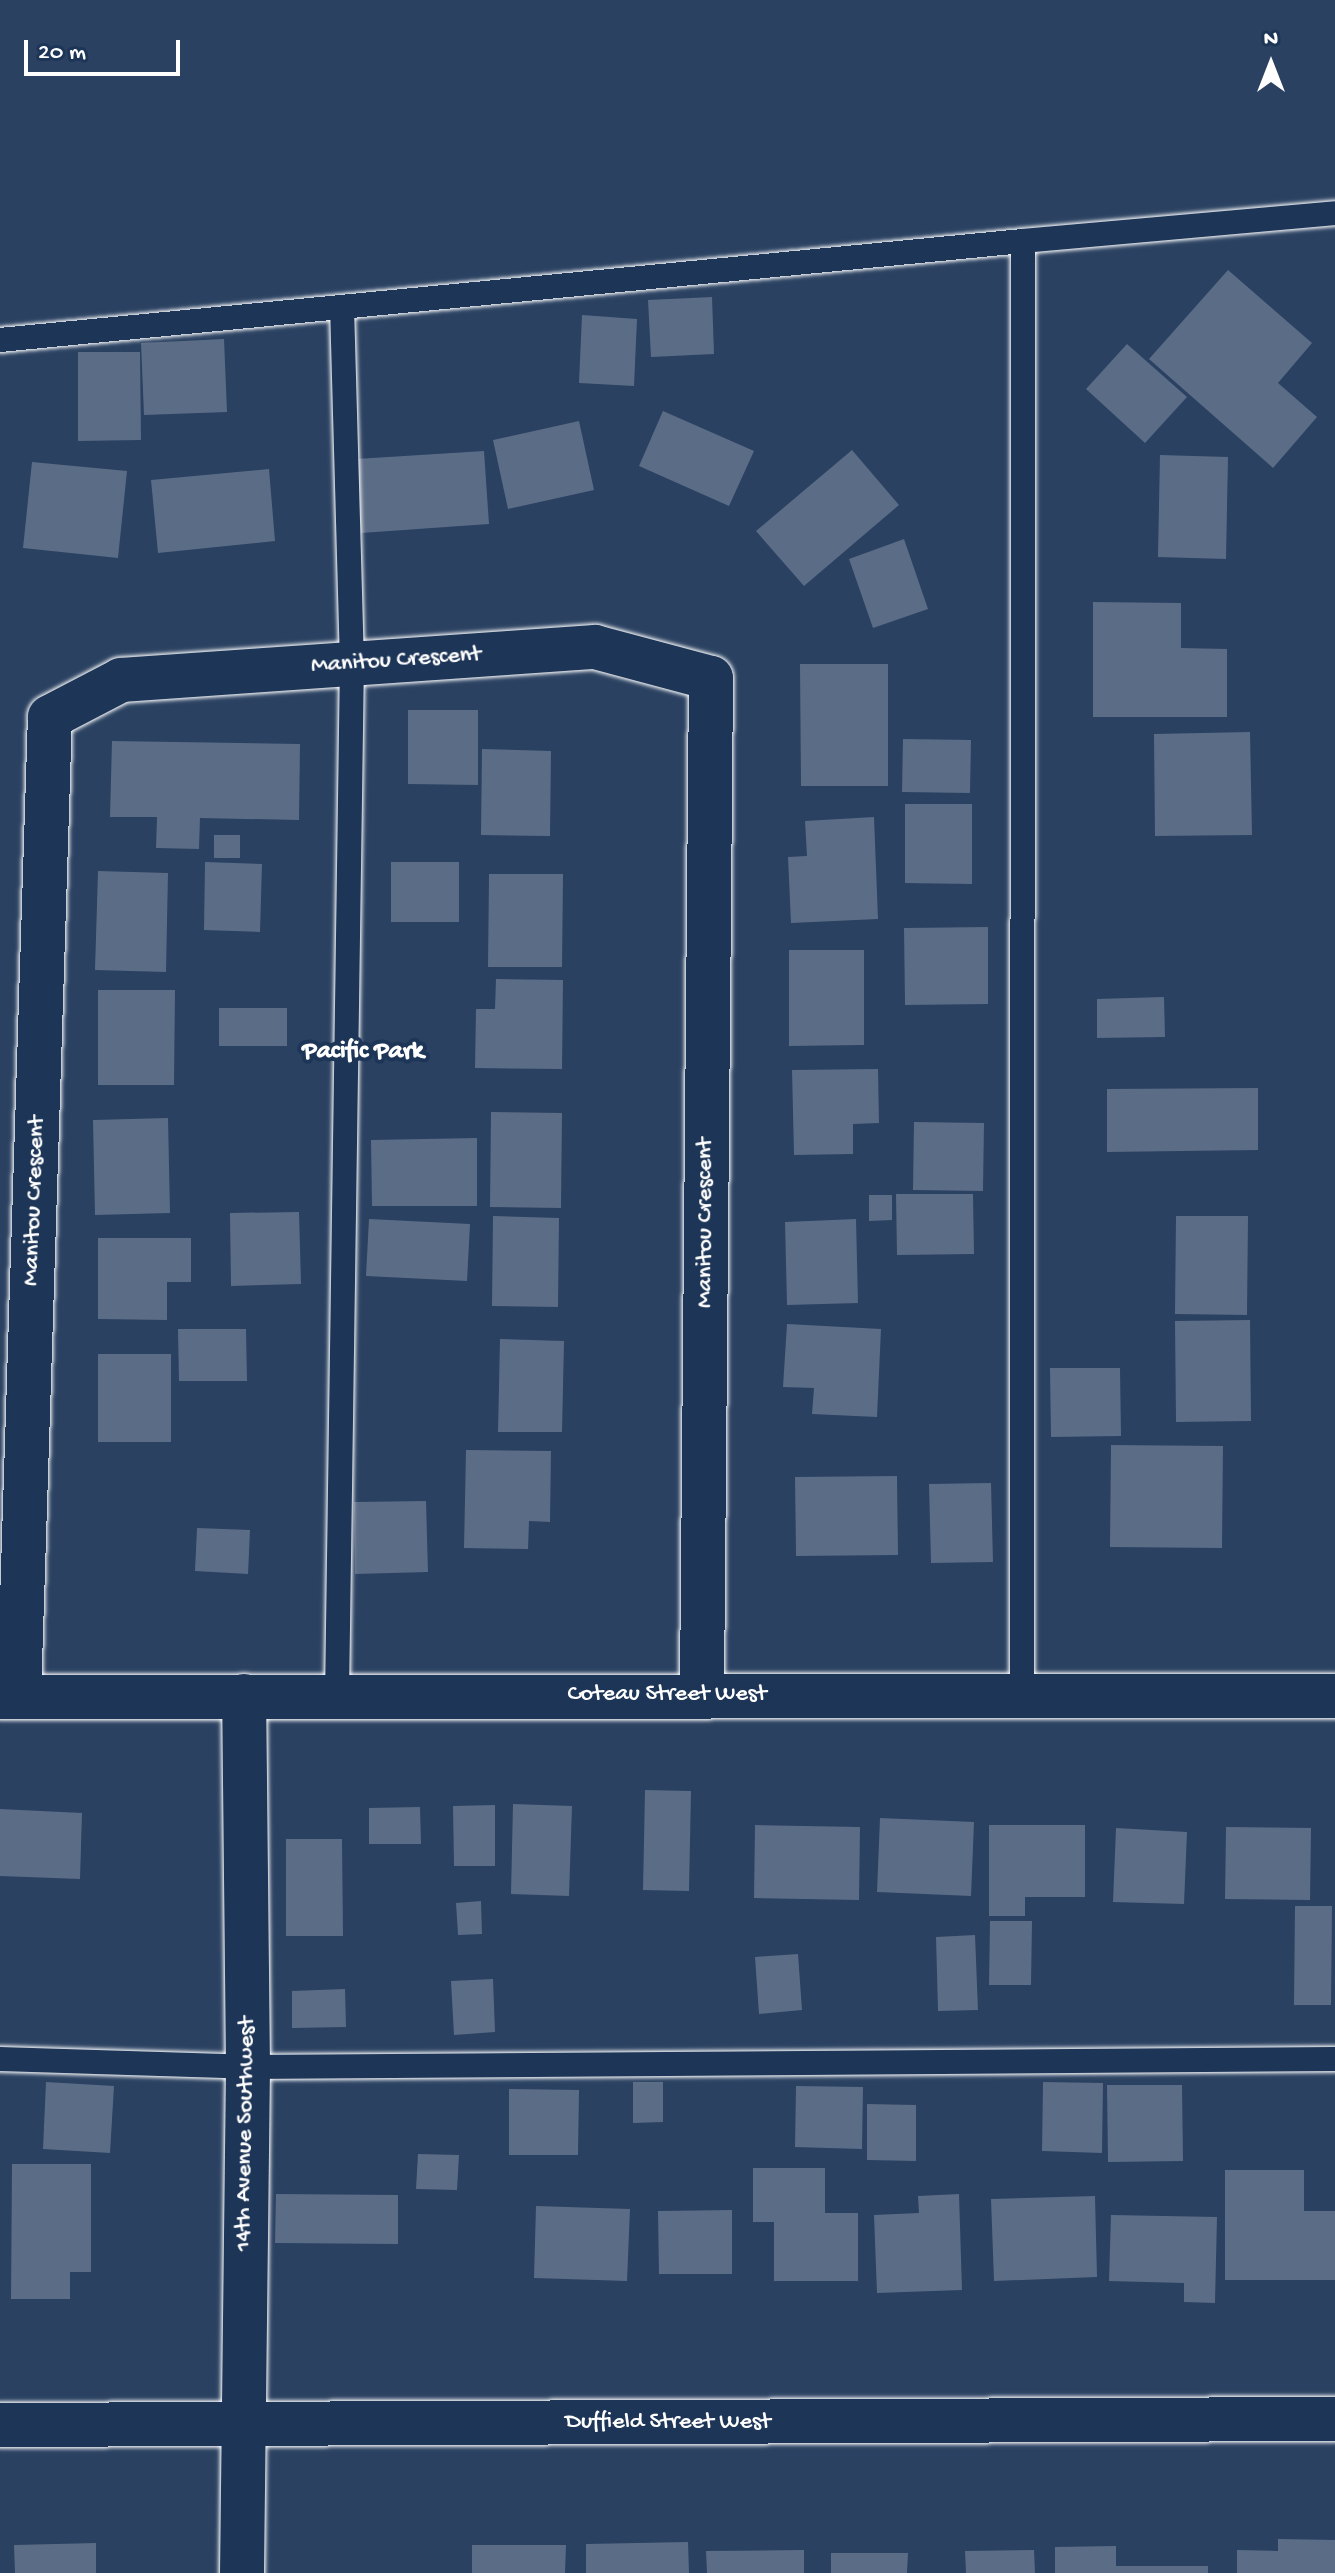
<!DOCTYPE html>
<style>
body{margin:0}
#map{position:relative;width:1335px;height:2573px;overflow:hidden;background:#2a4161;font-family:"Gochi Hand",sans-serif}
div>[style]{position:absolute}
.building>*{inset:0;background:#5b6c86}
.roads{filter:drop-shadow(0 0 2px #fff) drop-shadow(0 0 2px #fff)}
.lane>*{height:24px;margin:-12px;padding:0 12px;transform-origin:12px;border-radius:12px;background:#1d3557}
.street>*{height:44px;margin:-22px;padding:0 22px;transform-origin:22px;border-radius:22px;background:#1d3557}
.secondary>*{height:44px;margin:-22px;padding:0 22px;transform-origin:22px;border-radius:22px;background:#1d3557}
span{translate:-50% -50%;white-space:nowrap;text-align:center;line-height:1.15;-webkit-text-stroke:8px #1d3557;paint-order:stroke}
.street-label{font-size:24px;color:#fff}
.neighbourhood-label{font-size:26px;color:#fff;font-weight:700}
.north{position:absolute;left:1231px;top:24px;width:80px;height:80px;-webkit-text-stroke:6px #1d3557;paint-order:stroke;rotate:0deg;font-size:22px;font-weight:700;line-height:32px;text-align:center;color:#fff}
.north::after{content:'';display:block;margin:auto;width:28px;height:36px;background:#fff;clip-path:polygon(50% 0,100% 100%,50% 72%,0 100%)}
.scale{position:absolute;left:24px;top:40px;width:156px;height:36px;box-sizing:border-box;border:4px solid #fff;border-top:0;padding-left:10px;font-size:24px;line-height:28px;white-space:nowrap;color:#fff;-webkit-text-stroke:6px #1d3557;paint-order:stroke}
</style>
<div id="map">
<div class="building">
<div style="clip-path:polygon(1228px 270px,1312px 343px,1278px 383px,1317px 417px,1273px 468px,1149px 359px)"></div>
<div style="clip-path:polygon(712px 297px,714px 354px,651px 357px,648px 300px)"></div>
<div style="clip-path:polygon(582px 315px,637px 319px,634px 386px,579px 383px)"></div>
<div style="clip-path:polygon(224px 339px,227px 412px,144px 415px,141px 343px)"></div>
<div style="clip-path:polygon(1127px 344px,1187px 397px,1145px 443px,1086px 389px)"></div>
<div style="clip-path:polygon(78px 352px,140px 352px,141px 440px,78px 441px)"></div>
<div style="clip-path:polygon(663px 411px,754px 451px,729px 506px,639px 466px)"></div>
<div style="clip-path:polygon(579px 421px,594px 490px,508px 509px,493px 440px)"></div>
<div style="clip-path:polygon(852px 450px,899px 505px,804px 586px,756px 531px)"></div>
<div style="clip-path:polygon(484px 451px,489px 524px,361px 533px,356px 459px)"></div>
<div style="clip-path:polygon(1160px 455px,1228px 457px,1226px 559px,1158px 557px)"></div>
<div style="clip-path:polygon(32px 462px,127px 471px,118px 558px,23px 548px)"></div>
<div style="clip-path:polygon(269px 469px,275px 541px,158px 553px,151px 480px)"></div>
<div style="clip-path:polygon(904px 539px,928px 609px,873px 628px,849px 559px)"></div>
<div style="clip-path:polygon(1093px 602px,1181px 603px,1181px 648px,1227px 649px,1227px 717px,1093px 717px)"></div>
<div style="clip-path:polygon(800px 664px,888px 664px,888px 786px,801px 786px)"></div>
<div style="clip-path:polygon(408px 710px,478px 710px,478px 785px,408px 784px)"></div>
<div style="clip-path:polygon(1250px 732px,1252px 835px,1155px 836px,1154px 734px)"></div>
<div style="clip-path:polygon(903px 739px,971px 740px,970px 793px,902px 792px)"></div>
<div style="clip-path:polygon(112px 741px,300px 744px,299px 820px,200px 818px,199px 849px,156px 848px,157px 817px,110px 817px)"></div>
<div style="clip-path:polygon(482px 749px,551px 751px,550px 836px,481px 835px)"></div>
<div style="clip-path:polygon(905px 804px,972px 804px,972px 884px,905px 883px)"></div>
<div style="clip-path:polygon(874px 817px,878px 919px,791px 923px,788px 857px,807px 856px,805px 821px)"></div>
<div style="clip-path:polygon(214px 835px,240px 835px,240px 858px,214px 858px)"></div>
<div style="clip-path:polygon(205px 862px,262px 864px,260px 932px,204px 930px)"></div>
<div style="clip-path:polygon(391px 862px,459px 862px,459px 922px,391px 922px)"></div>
<div style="clip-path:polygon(98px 871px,168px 873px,166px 972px,95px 970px)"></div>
<div style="clip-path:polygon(489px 874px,563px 874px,562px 967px,488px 967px)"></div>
<div style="clip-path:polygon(988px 927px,988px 1004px,905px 1005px,904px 928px)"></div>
<div style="clip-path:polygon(789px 950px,864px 950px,864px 1045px,789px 1046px)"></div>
<div style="clip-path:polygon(496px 979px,563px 980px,562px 1069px,475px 1068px,476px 1009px,495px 1009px)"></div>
<div style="clip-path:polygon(98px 990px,175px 990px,174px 1085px,98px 1085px)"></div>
<div style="clip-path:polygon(1164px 997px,1165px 1037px,1097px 1038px,1097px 999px)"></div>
<div style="clip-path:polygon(219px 1008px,287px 1008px,287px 1046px,219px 1046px)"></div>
<div style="clip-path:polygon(878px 1069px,879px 1123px,853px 1124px,853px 1154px,794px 1155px,792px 1070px)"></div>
<div style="clip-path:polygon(1258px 1088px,1258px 1150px,1107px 1152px,1107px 1089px)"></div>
<div style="clip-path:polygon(491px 1112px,562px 1113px,561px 1208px,490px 1207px)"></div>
<div style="clip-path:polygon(168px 1118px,170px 1213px,95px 1215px,93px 1120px)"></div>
<div style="clip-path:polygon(914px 1122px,984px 1123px,983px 1191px,913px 1190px)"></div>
<div style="clip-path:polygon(477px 1138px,477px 1206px,372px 1206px,371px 1140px)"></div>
<div style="clip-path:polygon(896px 1194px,973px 1194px,974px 1254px,897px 1255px)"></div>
<div style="clip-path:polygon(869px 1195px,892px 1195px,892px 1220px,869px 1221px)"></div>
<div style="clip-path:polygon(299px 1212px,301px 1284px,231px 1286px,230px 1213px)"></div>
<div style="clip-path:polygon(493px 1216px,559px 1218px,558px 1307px,492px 1306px)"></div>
<div style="clip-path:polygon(1176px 1216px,1248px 1216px,1247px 1315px,1175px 1314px)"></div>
<div style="clip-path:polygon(369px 1219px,470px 1224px,467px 1281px,366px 1276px)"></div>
<div style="clip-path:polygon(856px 1219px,858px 1303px,787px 1305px,785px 1222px)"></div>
<div style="clip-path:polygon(98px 1238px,191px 1238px,191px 1282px,167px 1282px,167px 1320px,98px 1319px)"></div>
<div style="clip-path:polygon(1250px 1320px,1251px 1421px,1176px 1422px,1175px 1321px)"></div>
<div style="clip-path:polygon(787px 1324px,881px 1329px,877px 1417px,812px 1414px,814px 1388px,783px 1387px)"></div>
<div style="clip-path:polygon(178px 1329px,246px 1329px,247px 1381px,179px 1381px)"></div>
<div style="clip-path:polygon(500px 1339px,564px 1341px,562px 1432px,498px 1432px)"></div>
<div style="clip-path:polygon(98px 1354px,171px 1354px,171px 1442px,98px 1442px)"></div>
<div style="clip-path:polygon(1050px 1368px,1120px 1368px,1121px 1436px,1051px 1437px)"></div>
<div style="clip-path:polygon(1111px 1445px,1223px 1446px,1222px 1548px,1110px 1547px)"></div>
<div style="clip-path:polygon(466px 1450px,551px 1451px,550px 1522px,529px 1521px,528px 1549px,464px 1548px)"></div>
<div style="clip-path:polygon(897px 1476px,898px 1555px,796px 1556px,795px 1477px)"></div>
<div style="clip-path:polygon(991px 1483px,993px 1562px,931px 1563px,929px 1484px)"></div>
<div style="clip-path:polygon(426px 1501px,428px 1572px,355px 1574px,354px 1502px)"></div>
<div style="clip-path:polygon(197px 1528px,250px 1530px,248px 1574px,195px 1571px)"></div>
<div style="clip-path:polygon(645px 1790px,691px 1791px,689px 1891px,643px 1890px)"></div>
<div style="clip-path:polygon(513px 1804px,572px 1806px,569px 1896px,511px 1894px)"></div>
<div style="clip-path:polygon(495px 1805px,495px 1866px,454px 1866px,453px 1806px)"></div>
<div style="clip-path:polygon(420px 1807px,421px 1844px,369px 1844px,369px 1808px)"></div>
<div style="clip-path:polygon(0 1809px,82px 1813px,80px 1879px,0 1876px)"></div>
<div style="clip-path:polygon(880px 1818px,974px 1822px,971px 1896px,877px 1892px)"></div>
<div style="clip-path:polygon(755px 1825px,860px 1827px,859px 1900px,754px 1898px)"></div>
<div style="clip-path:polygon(989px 1825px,1085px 1825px,1085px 1897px,1025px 1897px,1025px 1916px,989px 1916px)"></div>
<div style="clip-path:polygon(1226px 1827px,1311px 1828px,1310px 1900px,1225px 1899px)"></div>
<div style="clip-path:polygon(1116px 1828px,1187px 1832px,1184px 1904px,1113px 1902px)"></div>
<div style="clip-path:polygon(286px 1839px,342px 1839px,343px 1936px,286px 1936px)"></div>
<div style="clip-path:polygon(481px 1901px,482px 1934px,458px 1935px,456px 1903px)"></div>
<div style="clip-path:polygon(1295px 1906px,1332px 1906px,1331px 2005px,1294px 2005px)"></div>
<div style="clip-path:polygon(990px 1921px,1032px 1921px,1031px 1985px,989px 1985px)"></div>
<div style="clip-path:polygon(975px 1935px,978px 2010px,938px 2011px,936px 1937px)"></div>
<div style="clip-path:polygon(798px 1954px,802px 2010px,759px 2014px,755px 1957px)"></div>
<div style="clip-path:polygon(493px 1979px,495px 2032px,454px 2035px,451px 1981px)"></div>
<div style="clip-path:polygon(345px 1989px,346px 2027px,292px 2028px,292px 1991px)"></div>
<div style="clip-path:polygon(46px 2082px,114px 2086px,110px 2153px,43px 2149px)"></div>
<div style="clip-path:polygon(633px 2082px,663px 2082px,663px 2122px,633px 2123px)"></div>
<div style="clip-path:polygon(1043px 2082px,1103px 2083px,1102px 2153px,1042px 2151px)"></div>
<div style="clip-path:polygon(1107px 2085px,1182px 2085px,1183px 2161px,1108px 2162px)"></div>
<div style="clip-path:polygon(796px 2086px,863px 2087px,862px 2149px,795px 2147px)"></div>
<div style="clip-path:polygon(509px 2089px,579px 2090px,578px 2155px,509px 2155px)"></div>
<div style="clip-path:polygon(867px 2104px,916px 2105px,916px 2161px,867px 2160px)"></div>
<div style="clip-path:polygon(418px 2154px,459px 2155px,457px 2190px,416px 2189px)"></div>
<div style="clip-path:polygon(12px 2164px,91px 2164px,91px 2272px,70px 2272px,70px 2299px,11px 2299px)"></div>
<div style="clip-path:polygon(753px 2168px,825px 2168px,825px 2213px,858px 2213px,858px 2281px,774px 2281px,774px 2222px,753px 2222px)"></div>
<div style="clip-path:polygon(1225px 2170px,1304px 2170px,1304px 2211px,1335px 2211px,1335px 2280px,1225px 2280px)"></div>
<div style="clip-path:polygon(276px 2194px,398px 2195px,398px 2244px,275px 2243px)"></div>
<div style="clip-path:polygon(959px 2194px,962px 2290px,877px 2293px,874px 2215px,919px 2213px,918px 2196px)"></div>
<div style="clip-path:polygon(1095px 2196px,1097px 2277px,994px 2281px,991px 2199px)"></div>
<div style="clip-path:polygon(536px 2206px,630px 2209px,627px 2281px,534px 2278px)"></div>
<div style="clip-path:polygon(732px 2210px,732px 2274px,659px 2274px,658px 2211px)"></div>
<div style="clip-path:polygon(1111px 2215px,1217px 2217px,1215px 2303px,1184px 2302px,1184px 2283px,1109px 2281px)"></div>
<div style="clip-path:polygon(1278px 2539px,1335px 2540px,1335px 2573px,1237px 2573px,1237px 2550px,1278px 2551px)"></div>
<div style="clip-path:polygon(688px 2542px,689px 2573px,586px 2573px,586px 2544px)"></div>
<div style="clip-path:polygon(96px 2543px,96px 2573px,15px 2573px,14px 2545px)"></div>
<div style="clip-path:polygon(472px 2545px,566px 2545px,565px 2573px,472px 2573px)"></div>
<div style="clip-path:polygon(1116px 2546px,1116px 2566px,1208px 2566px,1208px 2573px,1055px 2573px,1055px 2547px)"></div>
<div style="clip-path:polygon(804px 2550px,804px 2573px,707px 2573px,706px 2551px)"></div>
<div style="clip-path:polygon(1034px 2550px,1035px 2573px,966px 2573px,965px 2551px)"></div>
<div style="clip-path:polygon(831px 2553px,908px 2553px,907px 2573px,831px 2573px)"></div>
</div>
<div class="roads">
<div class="lane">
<div style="left:1023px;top:241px;width:313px;rotate:-5.1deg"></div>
<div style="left:0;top:340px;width:1028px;rotate:-5.53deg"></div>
<div style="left:1023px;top:241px;width:1454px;rotate:90.04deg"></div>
<div style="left:337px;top:1696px;width:1032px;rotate:-89.17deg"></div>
<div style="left:352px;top:664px;width:356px;rotate:-91.6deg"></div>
<div style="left:0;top:2059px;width:248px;rotate:1.8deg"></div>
<div style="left:248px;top:2067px;width:1087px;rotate:-0.42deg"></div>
</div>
<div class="street">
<div style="left:19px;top:1696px;width:979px;rotate:-88.19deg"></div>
<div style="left:50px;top:717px;width:80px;rotate:-27.5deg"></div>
<div style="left:121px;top:680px;width:475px;rotate:-4deg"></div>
<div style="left:595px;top:647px;width:120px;rotate:15deg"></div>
<div style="left:711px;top:678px;width:1017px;rotate:90.51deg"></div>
<div style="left:0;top:2425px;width:1335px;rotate:-0.26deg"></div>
<div style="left:242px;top:2573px;width:506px;rotate:-89.32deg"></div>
<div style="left:248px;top:2067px;width:371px;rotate:-90.6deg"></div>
</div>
<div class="secondary">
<div style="left:0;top:1697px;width:1335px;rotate:-0.04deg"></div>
</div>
</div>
<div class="street-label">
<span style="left:396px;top:661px;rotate:-4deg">Manitou Crescent</span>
<span style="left:35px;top:1201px;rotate:-88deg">Manitou Crescent</span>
<span style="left:706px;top:1223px;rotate:-90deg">Manitou Crescent</span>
<span style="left:667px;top:1695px">Coteau Street West</span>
<span style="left:246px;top:2134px;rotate:-89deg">14th Avenue Southwest</span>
<span style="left:668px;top:2423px">Duffield Street West</span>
</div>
<div class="neighbourhood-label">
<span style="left:363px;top:1053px">Pacific Park</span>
</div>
<div class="north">N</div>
<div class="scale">20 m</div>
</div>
